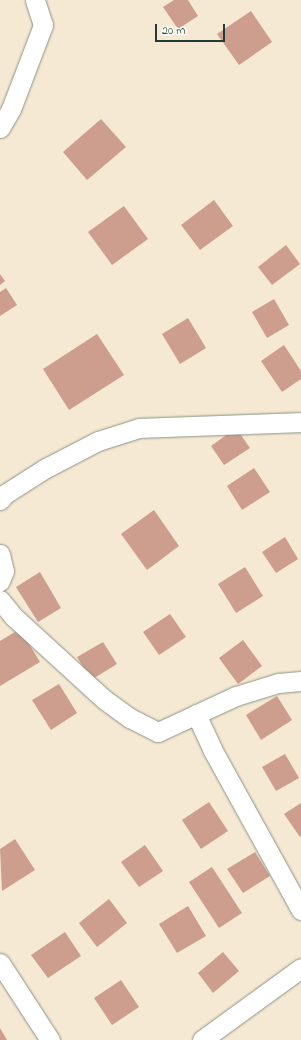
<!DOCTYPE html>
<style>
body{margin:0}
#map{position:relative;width:301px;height:1040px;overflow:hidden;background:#f6e9d3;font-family:"Indie Flower",sans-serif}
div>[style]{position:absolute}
.building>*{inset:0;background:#cd9d8d}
.roads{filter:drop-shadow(0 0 1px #8a9384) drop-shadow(0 0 1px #8a9384)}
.minor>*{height:19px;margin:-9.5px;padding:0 9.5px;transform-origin:9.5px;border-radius:9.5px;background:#fff}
span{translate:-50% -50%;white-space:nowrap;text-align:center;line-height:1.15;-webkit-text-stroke:3px #fdfcf7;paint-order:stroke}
.scale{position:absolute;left:155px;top:24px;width:70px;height:18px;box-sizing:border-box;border:2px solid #1f3d34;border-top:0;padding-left:5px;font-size:12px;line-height:14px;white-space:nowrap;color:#1f3d34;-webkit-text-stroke:3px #fdfcf7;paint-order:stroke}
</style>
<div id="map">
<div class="building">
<div style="clip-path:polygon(174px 0,188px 0,198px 16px,178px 29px,163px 7px)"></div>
<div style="clip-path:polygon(251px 11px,272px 42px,239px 65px,217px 34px)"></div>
<div style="clip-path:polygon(101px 119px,126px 147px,87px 180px,63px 152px)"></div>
<div style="clip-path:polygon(214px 200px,233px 226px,200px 250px,181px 225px)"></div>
<div style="clip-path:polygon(124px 206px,148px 239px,112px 265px,88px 232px)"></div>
<div style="clip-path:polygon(286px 245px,300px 264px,272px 285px,258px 267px)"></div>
<div style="clip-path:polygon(0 274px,5px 281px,0 285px)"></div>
<div style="clip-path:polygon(6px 288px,17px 305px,0 316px,0 292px)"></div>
<div style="clip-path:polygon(274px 299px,289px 325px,267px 338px,252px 312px)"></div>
<div style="clip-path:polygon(188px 318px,206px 348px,180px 364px,162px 334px)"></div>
<div style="clip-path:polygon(97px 334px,124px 375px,69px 410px,43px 369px)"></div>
<div style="clip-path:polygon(284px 345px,301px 371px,301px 379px,282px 392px,261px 361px)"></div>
<div style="clip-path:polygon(236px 428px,250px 448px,224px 465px,211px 446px)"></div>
<div style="clip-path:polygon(254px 468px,270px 492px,242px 510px,227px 486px)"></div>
<div style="clip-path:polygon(154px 510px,179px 546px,147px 570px,121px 534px)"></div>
<div style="clip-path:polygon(285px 537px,298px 559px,276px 573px,262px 552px)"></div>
<div style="clip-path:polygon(245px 567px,263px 596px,236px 613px,218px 584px)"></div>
<div style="clip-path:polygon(40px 572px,61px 608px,38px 622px,16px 587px)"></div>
<div style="clip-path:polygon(170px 614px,186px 637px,159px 655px,143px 632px)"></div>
<div style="clip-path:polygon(20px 629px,40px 662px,0 686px,0 641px)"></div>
<div style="clip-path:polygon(243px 640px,262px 666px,238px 684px,219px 658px)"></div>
<div style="clip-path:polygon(103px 642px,117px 664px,91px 680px,77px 657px)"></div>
<div style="clip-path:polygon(59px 684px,77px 713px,51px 730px,32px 700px)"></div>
<div style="clip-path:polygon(277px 696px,292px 720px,261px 740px,246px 715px)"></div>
<div style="clip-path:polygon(285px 754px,299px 778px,276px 791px,262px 767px)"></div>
<div style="clip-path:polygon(209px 802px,228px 831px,201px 849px,182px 820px)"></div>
<div style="clip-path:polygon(301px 803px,301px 836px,300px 837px,284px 814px)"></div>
<div style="clip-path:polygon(15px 839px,35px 870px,2px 891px,0 849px)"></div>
<div style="clip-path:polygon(145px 845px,163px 871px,139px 887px,121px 862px)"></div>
<div style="clip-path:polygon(255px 852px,270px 876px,243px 893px,227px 869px)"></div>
<div style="clip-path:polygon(212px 867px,242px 913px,219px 928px,189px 882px)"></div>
<div style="clip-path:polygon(109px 899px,127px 923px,97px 947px,79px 923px)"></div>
<div style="clip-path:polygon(188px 906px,206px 936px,177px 953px,159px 924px)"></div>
<div style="clip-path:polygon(65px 932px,81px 956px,48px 978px,31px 955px)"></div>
<div style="clip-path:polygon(223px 952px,239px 971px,213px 993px,198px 973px)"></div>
<div style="clip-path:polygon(121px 980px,139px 1007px,112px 1025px,94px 998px)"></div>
<div style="clip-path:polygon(0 1028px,7px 1040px,0 1040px)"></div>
</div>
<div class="roads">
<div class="minor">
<div style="left:0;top:128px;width:22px;rotate:-60deg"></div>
<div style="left:11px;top:109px;width:90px;rotate:-69.1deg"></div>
<div style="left:43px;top:25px;width:26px;rotate:-108deg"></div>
<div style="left:0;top:500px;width:8px;rotate:-50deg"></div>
<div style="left:5px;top:494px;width:46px;rotate:-32.7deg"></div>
<div style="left:44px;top:469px;width:61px;rotate:-27.4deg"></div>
<div style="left:98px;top:441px;width:43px;rotate:-17.6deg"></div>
<div style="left:139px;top:428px;width:162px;rotate:-2.1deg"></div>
<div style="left:0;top:554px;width:17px;rotate:77deg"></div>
<div style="left:4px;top:571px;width:11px;rotate:112deg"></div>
<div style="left:0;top:600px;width:22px;rotate:51deg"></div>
<div style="left:14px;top:617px;width:123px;rotate:42.4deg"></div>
<div style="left:105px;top:700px;width:31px;rotate:36deg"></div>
<div style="left:130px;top:718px;width:31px;rotate:27deg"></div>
<div style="left:158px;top:732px;width:86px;rotate:-24.8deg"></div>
<div style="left:236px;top:696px;width:44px;rotate:-17.2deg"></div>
<div style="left:278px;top:683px;width:23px;rotate:-5deg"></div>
<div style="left:196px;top:714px;width:38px;rotate:65deg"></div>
<div style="left:212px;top:749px;width:184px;rotate:61.1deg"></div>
<div style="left:0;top:963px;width:92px;rotate:57deg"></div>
<div style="left:202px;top:1040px;width:122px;rotate:-36deg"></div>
</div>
</div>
<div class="scale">20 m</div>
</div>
